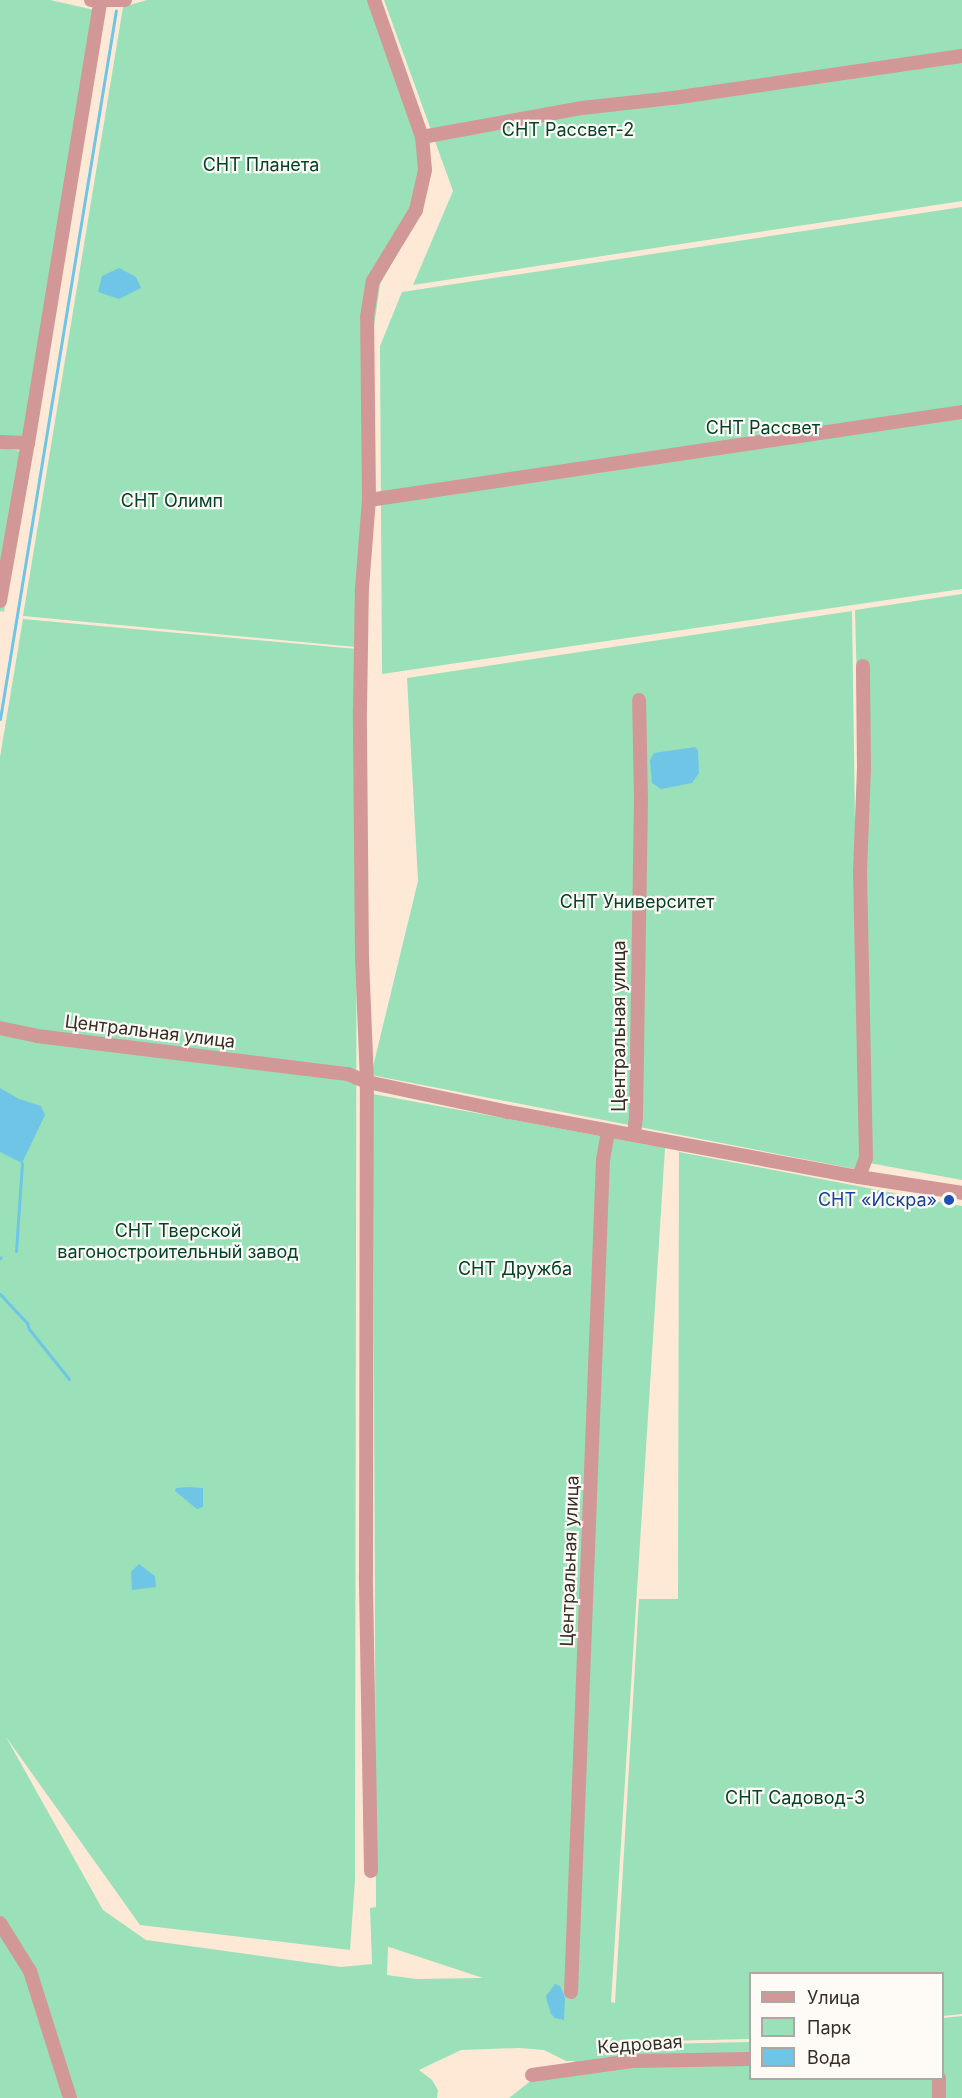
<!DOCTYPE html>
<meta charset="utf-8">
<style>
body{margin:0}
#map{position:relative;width:962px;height:2098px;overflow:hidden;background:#fee9d7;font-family:Inter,sans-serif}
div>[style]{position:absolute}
.green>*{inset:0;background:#9ae1b9}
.water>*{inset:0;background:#6fc5e6}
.stream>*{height:3px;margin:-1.5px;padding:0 1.5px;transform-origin:1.5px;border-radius:1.5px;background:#6fc5e6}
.minor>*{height:14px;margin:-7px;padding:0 7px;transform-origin:7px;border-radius:7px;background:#d29897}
.dots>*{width:16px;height:16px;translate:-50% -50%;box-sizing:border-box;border:3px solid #fefaf6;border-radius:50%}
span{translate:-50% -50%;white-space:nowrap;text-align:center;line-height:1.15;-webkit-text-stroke:4.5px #fefaf6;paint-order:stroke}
.park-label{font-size:18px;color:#034329}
.street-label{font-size:18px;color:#362e27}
.transit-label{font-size:18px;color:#164399}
.right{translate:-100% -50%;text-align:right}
.legend{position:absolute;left:749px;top:1972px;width:195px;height:108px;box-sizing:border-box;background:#fefaf6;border:2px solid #aea8a3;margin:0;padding:8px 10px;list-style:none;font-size:18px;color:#362e27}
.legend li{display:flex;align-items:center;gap:12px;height:30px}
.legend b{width:30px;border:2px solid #aea8a3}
</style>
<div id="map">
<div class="green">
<div style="clip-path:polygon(0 0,50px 0,99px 11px,32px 447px,0 440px)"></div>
<div style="clip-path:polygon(147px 0,379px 0,424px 130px,421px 212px,380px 284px,372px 341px,366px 648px,23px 616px,123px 7px)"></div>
<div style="clip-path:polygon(384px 0,962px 0,962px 201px,413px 285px,453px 191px)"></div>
<div style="clip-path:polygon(962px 207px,962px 589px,382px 674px,380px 346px,402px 292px)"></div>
<div style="clip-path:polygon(0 447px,30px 453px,4px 612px,0 611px)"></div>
<div style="clip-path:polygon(962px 594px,962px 1180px,869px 1163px,855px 610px)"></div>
<div style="clip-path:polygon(852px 611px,860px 1170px,371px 1075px,418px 881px,407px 678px)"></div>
<div style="clip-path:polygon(evenodd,23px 619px,357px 649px,355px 1880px,350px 1950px,140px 1925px,6px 1737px,103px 1910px,146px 1940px,341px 1967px,372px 1964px,370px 1908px,376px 1907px,373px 1094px,665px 1148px,611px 2002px,615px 2003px,639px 1599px,678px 1599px,679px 1152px,962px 1206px,962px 2014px,943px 2016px,942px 1974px,750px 1974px,750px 2039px,617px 2042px,616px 2045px,750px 2042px,750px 2078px,942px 2078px,943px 2018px,962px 2016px,962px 2098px,509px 2098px,533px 2079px,575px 2061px,566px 2061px,544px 2050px,519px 2048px,461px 2050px,419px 2070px,432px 2080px,438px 2090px,437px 2098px,0 2098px,0 757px,23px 619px,388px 1947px,389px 1947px,483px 1978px,416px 1979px,387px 1975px,388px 1947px)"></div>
</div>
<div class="water">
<div style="clip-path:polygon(119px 268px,136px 277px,141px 288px,119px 299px,98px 292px,102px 276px)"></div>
<div style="clip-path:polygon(695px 747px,698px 750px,699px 773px,692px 783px,661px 789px,652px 783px,650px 760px,654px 753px)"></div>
<div style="clip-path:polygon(0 1088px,19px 1099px,41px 1106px,45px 1115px,22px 1163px,0 1152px)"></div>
<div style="clip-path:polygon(189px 1487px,203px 1488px,203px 1507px,197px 1509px,175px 1491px,176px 1488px)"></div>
<div style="clip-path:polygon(139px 1564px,155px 1576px,156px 1587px,132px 1590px,131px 1572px)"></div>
<div style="clip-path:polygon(555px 1984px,560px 1986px,565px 1997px,564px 2020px,555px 2018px,551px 2014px,547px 2001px,546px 1996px)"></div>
</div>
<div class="stream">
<div style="left:0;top:719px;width:718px;rotate:-80.71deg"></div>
<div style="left:16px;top:1251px;width:88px;rotate:-86.1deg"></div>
<div style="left:0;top:1258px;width:1px;rotate:-45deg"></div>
<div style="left:0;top:1294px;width:40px;rotate:47deg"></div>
<div style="left:27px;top:1323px;width:6px;rotate:72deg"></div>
<div style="left:29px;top:1329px;width:64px;rotate:51.3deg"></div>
</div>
<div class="minor">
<div style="left:91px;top:0;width:34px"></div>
<div style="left:422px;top:137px;width:163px;rotate:-10.3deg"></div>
<div style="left:582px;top:108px;width:92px;rotate:-6.3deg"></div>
<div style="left:673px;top:98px;width:292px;rotate:-8.3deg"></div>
<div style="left:0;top:442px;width:28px;rotate:2deg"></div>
<div style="left:369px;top:500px;width:599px;rotate:-8.44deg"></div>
<div style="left:0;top:601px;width:160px;rotate:-80deg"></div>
<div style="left:28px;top:443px;width:447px;rotate:-80.7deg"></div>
<div style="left:0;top:1028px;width:38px;rotate:12deg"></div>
<div style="left:37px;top:1036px;width:313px;rotate:7deg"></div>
<div style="left:348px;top:1074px;width:21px;rotate:23deg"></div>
<div style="left:367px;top:1082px;width:144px;rotate:12deg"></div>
<div style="left:508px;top:1112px;width:357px;rotate:10.5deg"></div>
<div style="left:859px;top:1177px;width:104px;rotate:8.8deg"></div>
<div style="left:634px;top:1135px;width:18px;rotate:-84deg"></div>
<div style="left:636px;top:1117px;width:317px;rotate:-89.1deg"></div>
<div style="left:641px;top:800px;width:100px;rotate:-91.1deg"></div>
<div style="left:859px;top:1177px;width:20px;rotate:-70deg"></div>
<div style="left:866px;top:1158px;width:286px;rotate:-91.2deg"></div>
<div style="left:860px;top:872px;width:104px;rotate:-87.8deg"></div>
<div style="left:864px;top:768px;width:102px;rotate:-90.6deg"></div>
<div style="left:371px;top:1871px;width:296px;rotate:-91deg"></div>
<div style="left:366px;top:1575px;width:493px;rotate:-89.9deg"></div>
<div style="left:367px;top:1082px;width:123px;rotate:-92.3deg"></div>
<div style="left:362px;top:959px;width:249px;rotate:-90.5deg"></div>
<div style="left:360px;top:710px;width:122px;rotate:-89.1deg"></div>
<div style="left:362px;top:588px;width:88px;rotate:-85.5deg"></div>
<div style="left:369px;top:500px;width:183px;rotate:-90.6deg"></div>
<div style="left:367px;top:317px;width:36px;rotate:-81deg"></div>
<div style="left:373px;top:281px;width:83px;rotate:-58.8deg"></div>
<div style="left:416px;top:210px;width:41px;rotate:-77.3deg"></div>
<div style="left:425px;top:170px;width:33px;rotate:-95deg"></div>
<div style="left:422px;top:137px;width:145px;rotate:-109.3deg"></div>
<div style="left:0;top:1923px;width:57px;rotate:58deg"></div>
<div style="left:30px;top:1971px;width:133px;rotate:72.5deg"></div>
<div style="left:571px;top:1992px;width:833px;rotate:-87.8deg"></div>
<div style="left:603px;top:1160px;width:29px;rotate:-80deg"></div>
<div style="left:532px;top:2075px;width:101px;rotate:-8deg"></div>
<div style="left:632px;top:2061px;width:118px;rotate:-1deg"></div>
<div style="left:939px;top:2078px;width:20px;rotate:90deg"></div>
</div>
<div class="dots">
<div style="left:949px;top:1200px;background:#1a4fb4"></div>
</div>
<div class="park-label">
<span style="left:568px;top:130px">СНТ Рассвет-2</span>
<span style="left:261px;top:165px">СНТ Планета</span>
<span style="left:763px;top:428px">СНТ Рассвет</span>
<span style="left:172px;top:501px">СНТ Олимп</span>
<span style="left:637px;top:902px">СНТ Университет</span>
<span style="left:178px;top:1242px">СНТ Тверской<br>вагоностроительный завод</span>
<span style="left:515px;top:1269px">СНТ Дружба</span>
<span style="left:795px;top:1798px">СНТ Садовод-3</span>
</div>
<div class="street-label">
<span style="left:619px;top:1026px;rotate:-90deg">Центральная улица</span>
<span style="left:150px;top:1032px;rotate:7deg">Центральная улица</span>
<span style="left:570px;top:1561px;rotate:-88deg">Центральная улица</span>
<span style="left:640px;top:2045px;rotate:-4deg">Кедровая</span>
</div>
<div class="transit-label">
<span class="right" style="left:937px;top:1200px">СНТ «Искра»</span>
</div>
<ul class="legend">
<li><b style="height:8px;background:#d29897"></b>Улица</li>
<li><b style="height:16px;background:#9ae1b9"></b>Парк</li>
<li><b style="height:16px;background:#6fc5e6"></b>Вода</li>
</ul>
</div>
